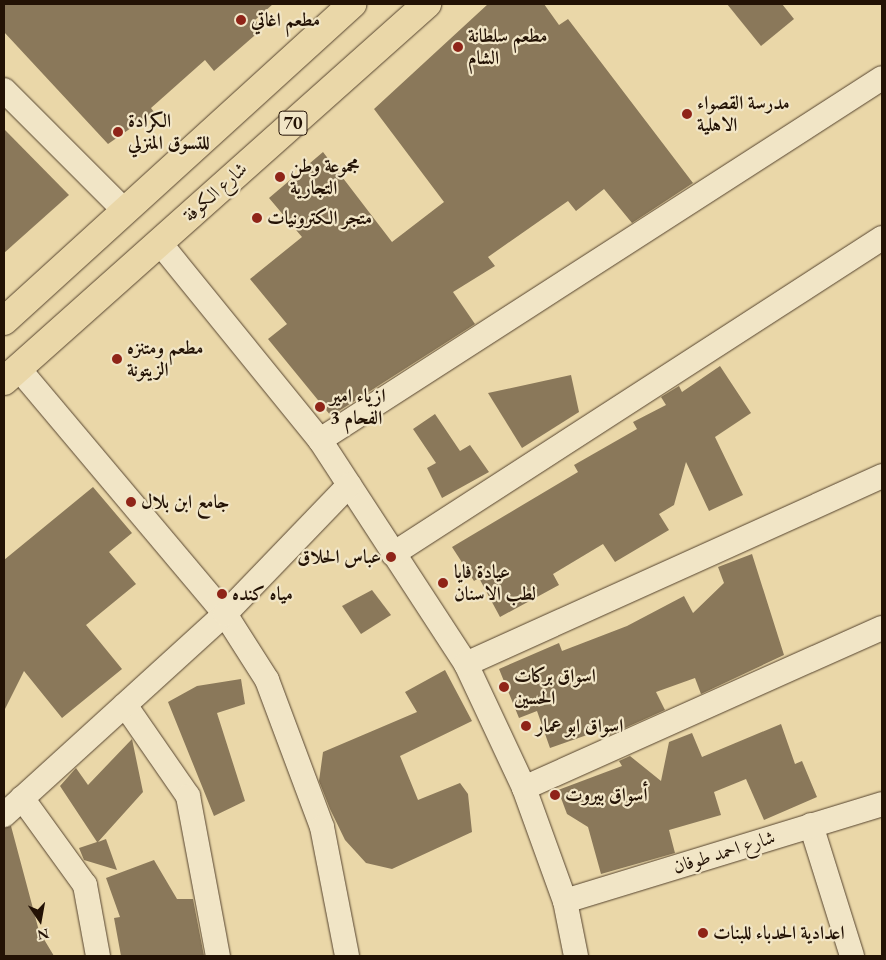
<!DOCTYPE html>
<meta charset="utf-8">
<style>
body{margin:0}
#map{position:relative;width:886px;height:960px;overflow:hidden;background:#ead7a8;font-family:"EB Garamond",Amiri,serif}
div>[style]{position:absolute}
.building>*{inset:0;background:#8a785a}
.roads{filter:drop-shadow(0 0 1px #55432e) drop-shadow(0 0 1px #55432e)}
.street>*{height:24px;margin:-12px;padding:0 12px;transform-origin:12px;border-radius:12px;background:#f1e5c6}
.highway>*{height:28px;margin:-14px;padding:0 14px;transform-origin:14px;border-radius:14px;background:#ead7a8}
.dots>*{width:14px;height:14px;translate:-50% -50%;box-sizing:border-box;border:2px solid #f1e5c6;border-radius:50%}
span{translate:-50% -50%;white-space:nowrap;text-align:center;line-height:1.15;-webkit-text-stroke:4.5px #f1e5c6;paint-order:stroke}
.shield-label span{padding:1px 4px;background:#f1e5c6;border:1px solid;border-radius:4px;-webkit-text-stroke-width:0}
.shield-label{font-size:18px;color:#231205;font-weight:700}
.poi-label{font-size:19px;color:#231205;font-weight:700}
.left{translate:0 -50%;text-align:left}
.right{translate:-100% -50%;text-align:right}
.street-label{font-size:19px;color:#231205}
.frame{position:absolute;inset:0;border:5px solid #231205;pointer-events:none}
.north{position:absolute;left:15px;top:895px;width:50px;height:50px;-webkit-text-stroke:4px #f1e5c6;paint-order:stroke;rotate:168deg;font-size:14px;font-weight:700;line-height:20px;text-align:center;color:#231205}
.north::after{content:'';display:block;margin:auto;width:18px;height:22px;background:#231205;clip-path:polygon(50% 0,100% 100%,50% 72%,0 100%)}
</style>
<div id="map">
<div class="building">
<div style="clip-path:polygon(4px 4px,273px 4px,255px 20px,263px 28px,214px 71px,205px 60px,151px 108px,154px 112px,108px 144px,4px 32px)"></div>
<div style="clip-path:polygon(488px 4px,544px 4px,559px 25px,568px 19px,693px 183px,632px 223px,604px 189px,576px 211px,568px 201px,488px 257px,495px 266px,453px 292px,475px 324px,331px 416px,268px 339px,287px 324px,250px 279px,302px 237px,269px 198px,323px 152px,392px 242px,444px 202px,374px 109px)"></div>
<div style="clip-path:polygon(727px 4px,782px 4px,794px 19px,761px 46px)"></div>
<div style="clip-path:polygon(4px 129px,69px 195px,4px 253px)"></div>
<div style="clip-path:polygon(720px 366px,751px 413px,715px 437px,743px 495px,709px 511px,686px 462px,674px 505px,659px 514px,669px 530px,615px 562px,603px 544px,553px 574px,559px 585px,500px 617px,479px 578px,474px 581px,452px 547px,578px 472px,574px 465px,637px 429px,633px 422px,666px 405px,661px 397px,679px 386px,682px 392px)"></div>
<div style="clip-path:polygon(571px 375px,579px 412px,522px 448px,488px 393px)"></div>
<div style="clip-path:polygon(435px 414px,460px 451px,470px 445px,489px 472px,442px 498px,427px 468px,436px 463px,413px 429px)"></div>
<div style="clip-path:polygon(93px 487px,132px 533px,109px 552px,136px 584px,86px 625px,122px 669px,62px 718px,24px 671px,4px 711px,4px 560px)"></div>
<div style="clip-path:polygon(752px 554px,784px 655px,701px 694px,695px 678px,656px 692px,665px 710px,607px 736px,604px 729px,550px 748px,537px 711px,519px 718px,499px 669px,559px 643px,562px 651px,627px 626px,684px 596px,693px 613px,724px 583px,718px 567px)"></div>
<div style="clip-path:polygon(372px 590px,391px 615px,361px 634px,342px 606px)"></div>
<div style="clip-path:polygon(445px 670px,472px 721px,400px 756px,418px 800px,460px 783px,468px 794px,472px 832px,392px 869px,366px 863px,345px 840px,330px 809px,319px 781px,323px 752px,417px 712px,405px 692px)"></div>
<div style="clip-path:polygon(241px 679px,245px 704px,217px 713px,245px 801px,214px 816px,168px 702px,197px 686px)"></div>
<div style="clip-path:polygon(781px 724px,795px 764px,802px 761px,817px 797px,764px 820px,746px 779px,714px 792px,721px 815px,669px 830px,675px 853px,601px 874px,588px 827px,567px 814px,558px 790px,622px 766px,619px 761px,630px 756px,661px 781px,669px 742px,692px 733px,702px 757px)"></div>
<div style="clip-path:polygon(132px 739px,143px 792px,98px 842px,106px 839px,117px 870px,84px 860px,79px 848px,97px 842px,60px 786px,76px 768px,88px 785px)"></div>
<div style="clip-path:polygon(11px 826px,39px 931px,54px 956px,4px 956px,4px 828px)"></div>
<div style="clip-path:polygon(154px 860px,177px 899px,193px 899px,204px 956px,121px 956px,114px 918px,120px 917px,106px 878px)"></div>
</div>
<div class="roads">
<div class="street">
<div style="left:4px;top:90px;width:170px;rotate:45deg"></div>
<div style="left:159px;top:242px;width:255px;rotate:50.9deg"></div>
<div style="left:320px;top:440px;width:267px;rotate:56.9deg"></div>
<div style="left:466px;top:664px;width:137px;rotate:64.9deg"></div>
<div style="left:524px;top:788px;width:120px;rotate:70.1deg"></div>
<div style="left:565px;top:901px;width:56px;rotate:78.7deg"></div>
<div style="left:18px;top:368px;width:322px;rotate:49.9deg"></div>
<div style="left:225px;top:614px;width:78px;rotate:57.5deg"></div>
<div style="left:267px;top:680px;width:157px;rotate:69.5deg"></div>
<div style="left:322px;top:827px;width:131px;rotate:79deg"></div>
<div style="left:320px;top:440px;width:668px;rotate:-32.79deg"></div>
<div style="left:393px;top:554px;width:582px;rotate:-32.87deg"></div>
<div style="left:466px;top:664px;width:457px;rotate:-24.3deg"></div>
<div style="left:125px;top:705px;width:111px;rotate:55.3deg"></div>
<div style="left:188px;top:796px;width:163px;rotate:79.4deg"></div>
<div style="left:524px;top:788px;width:392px;rotate:-24.1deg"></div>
<div style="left:22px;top:798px;width:107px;rotate:54.1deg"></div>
<div style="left:85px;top:885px;width:72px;rotate:79.6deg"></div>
<div style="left:4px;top:815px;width:299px;rotate:-42.3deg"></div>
<div style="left:225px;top:614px;width:179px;rotate:-46.1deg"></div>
<div style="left:811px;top:825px;width:137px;rotate:72.6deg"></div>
<div style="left:565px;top:901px;width:332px;rotate:-17deg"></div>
</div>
<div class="highway">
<div style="left:4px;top:321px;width:471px;rotate:-42.3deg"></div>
<div style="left:4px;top:381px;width:567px;rotate:-41.71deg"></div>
</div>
</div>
<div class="dots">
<div style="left:241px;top:20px;background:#8f2418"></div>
<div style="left:458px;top:47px;background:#8f2418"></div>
<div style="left:687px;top:114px;background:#8f2418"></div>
<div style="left:118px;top:132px;background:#8f2418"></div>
<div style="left:280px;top:177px;background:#8f2418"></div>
<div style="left:257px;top:218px;background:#8f2418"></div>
<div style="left:117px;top:359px;background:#8f2418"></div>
<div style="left:320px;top:407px;background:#8f2418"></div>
<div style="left:131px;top:502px;background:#8f2418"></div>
<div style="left:391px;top:557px;background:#8f2418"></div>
<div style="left:443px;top:583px;background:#8f2418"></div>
<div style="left:222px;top:594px;background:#8f2418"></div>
<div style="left:504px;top:687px;background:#8f2418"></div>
<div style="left:526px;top:726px;background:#8f2418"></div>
<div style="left:555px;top:795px;background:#8f2418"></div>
<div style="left:703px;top:933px;background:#8f2418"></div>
</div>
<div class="shield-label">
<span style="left:293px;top:123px">70</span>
</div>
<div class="poi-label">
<span class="left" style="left:251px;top:20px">مطعم اغاتي</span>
<span class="left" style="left:468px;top:47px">مطعم سلطانة<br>الشام</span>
<span class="left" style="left:697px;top:114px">مدرسة القصواء<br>الاهلية</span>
<span class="left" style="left:128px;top:132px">الكرادة<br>للتسوق المنزلي</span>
<span class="left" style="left:290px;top:177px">مجموعة وطن<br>التجارية</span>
<span class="left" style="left:267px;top:218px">متجر الكترونيات</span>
<span class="left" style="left:127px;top:359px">مطعم ومتنزه<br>الزيتونة</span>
<span class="left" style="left:330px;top:407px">ازياء امير<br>الفحام 3</span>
<span class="left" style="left:141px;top:502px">جامع ابن بلال</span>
<span class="right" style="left:381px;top:557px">عباس الحلاق</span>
<span class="left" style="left:454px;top:583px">عيادة فايا<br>لطب الاسنان</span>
<span class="left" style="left:232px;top:594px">مياه كنده</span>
<span class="left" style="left:514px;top:687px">اسواق بركات<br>الحسين</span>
<span class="left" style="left:536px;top:726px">اسواق ابو عمار</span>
<span class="left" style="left:565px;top:795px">أسواق بيروت</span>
<span class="left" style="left:713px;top:933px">اعدادية الحدباء للبنات</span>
</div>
<div class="street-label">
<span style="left:215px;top:192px;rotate:-42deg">شارع الكوفة</span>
<span style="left:724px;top:852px;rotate:-17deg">شارع احمد طوفان</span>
</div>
<div class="frame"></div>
<div class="north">N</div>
</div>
